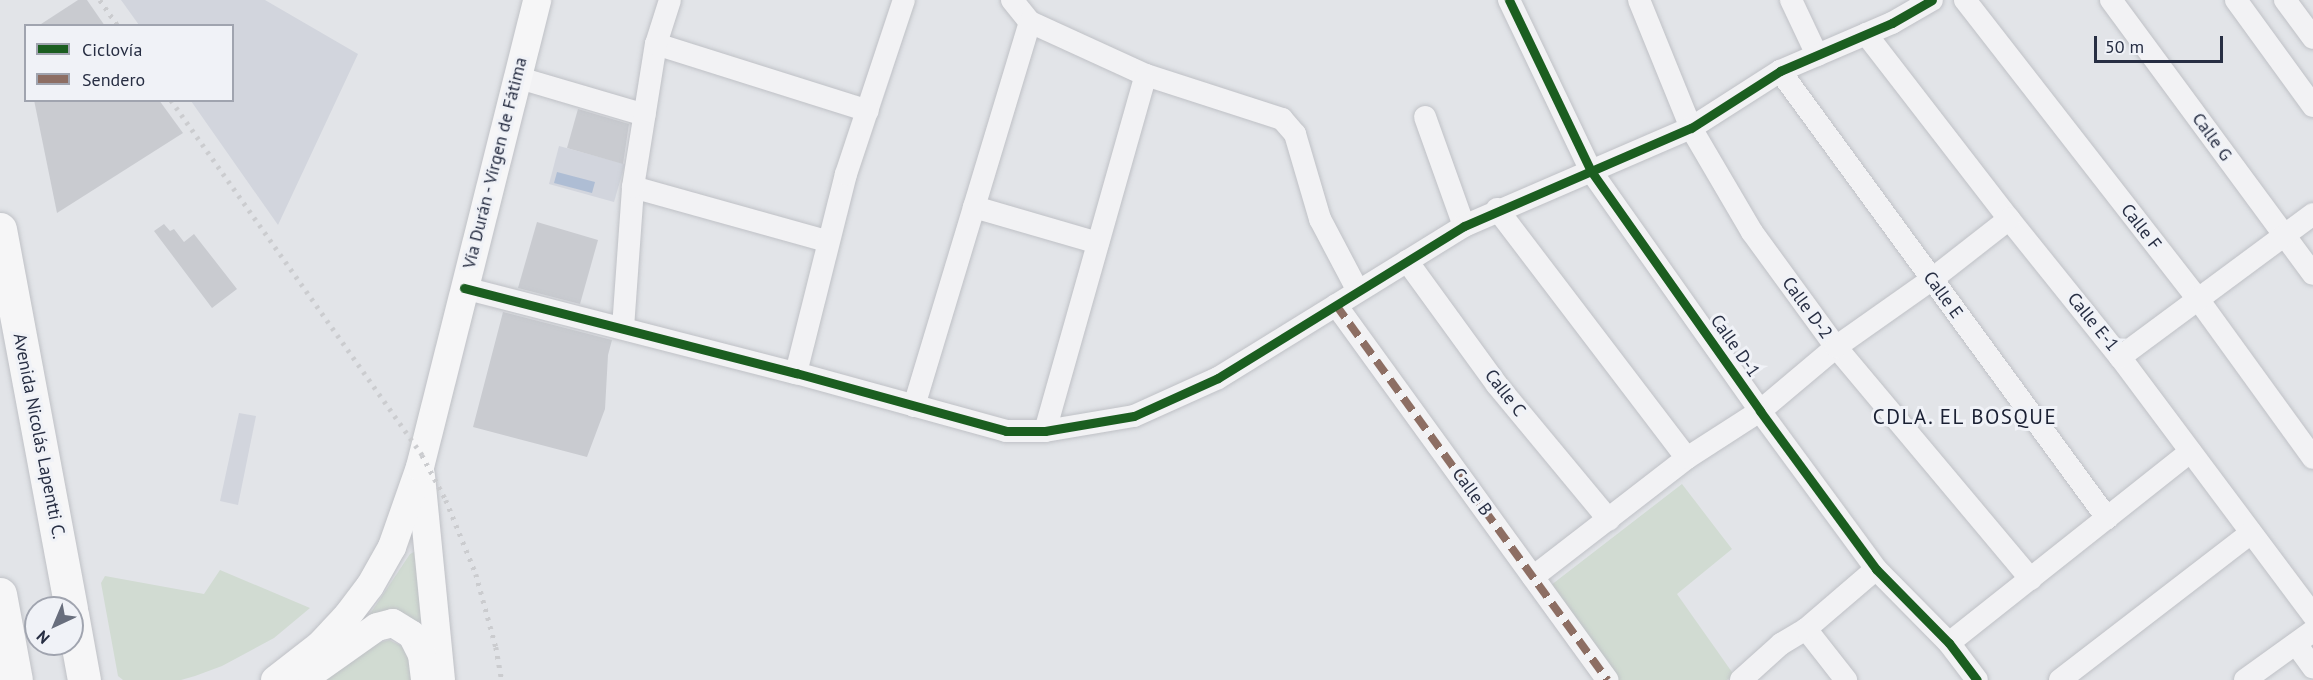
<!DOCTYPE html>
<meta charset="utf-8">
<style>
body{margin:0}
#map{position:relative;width:2313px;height:680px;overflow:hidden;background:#e2e4e8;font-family:"PT Sans",sans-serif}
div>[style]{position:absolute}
.built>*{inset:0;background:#d2d5dd}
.green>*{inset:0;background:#d1dbd2}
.water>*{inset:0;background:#aebdd4}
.building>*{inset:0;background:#c9cbd0}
.roads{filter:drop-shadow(0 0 2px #bfc1c6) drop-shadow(0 0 2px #bfc1c6)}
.minor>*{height:22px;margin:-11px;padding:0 11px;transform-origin:11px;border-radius:11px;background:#f2f2f4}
.major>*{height:28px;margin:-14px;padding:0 14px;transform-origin:14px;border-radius:14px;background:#f6f6f7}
.highway>*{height:33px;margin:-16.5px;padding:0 16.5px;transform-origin:16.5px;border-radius:16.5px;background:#f6f6f7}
.rail>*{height:4.5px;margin-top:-2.25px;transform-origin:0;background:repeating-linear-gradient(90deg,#cbcccf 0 3px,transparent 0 9px)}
.quiet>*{height:8px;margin-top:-4px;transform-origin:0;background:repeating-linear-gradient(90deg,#8d6e63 0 15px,transparent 0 23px)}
.cycleway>*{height:9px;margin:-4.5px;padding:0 4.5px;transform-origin:4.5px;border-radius:4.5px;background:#1b5e20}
span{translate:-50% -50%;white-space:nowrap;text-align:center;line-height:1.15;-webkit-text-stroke:6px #f0f2f7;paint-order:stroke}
.street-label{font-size:18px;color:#272e43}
.quarter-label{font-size:21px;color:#1a2033;letter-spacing:1.5px}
.legend{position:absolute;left:24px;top:24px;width:210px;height:78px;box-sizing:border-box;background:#f0f2f7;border:2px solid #a0a4af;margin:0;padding:8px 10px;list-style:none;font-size:18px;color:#272e43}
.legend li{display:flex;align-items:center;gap:12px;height:30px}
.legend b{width:30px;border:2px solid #a0a4af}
.north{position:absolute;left:24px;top:596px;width:60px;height:60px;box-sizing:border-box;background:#f0f2f7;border:2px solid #a0a4af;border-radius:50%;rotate:224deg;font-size:16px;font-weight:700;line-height:24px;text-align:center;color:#272e43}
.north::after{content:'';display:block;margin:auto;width:21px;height:27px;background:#686e7d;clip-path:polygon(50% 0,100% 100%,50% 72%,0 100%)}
.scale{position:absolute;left:2094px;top:36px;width:129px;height:27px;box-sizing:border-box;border:3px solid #272e43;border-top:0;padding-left:8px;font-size:18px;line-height:21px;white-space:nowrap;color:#272e43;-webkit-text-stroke:4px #f0f2f7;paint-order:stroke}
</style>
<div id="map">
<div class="built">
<div style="clip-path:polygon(121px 0,265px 0,358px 54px,278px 225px,191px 101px,232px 100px,232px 26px,139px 25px)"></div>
<div style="clip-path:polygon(559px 146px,625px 164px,614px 202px,549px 184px)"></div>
<div style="clip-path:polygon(239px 413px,256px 416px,238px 505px,220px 501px)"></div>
</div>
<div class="green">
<div style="clip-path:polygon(1682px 484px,1732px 549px,1677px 594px,1734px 675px,1727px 680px,1613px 680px,1546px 589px)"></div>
<div style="clip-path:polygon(416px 551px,428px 641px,360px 629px,410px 554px)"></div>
<div style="clip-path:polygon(220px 570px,310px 608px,274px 638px,222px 666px,195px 676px,181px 680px,123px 680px,118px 676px,101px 583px,105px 576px,204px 594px)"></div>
<div style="clip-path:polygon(389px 640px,402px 646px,418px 680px,318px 680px,371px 645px)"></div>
</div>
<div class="water">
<div style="clip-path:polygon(557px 172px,595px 182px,592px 193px,554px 183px)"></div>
</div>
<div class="building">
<div style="clip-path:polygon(78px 0,87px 0,105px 26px,38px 26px)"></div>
<div style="clip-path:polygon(34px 100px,159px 100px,183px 133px,57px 213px)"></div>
<div style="clip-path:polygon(578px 109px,629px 124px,623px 164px,567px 148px)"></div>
<div style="clip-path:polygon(537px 222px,598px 240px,580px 304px,518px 288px)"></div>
<div style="clip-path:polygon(164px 224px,170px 231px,174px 229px,184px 242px,194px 234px,237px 289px,212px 308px,154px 231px)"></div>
<div style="clip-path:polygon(503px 312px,612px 340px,608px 355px,605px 409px,587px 457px,473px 427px)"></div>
</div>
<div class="roads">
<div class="minor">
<div style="left:1012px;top:0;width:28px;rotate:51deg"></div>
<div style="left:1030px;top:22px;width:128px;rotate:24.6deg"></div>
<div style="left:1146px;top:75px;width:143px;rotate:17.9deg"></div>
<div style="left:1282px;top:119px;width:20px;rotate:49deg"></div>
<div style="left:1295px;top:134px;width:89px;rotate:73.6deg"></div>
<div style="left:1320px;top:219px;width:81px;rotate:62.2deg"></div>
<div style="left:1509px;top:0;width:190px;rotate:64.4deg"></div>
<div style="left:1591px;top:171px;width:294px;rotate:54.8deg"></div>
<div style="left:1760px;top:411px;width:196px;rotate:53.7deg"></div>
<div style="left:1876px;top:569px;width:104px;rotate:45.4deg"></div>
<div style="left:1949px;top:643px;width:46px;rotate:52.9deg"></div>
<div style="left:1639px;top:0;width:138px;rotate:67.9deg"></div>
<div style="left:1691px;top:128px;width:121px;rotate:59.6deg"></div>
<div style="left:1752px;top:232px;width:142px;rotate:53.9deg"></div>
<div style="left:1836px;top:347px;width:303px;rotate:50deg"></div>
<div style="left:1791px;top:0;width:61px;rotate:64.7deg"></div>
<div style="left:1965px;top:0;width:379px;rotate:52.1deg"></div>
<div style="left:2198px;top:299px;width:196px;rotate:54.1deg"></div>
<div style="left:2111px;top:0;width:340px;rotate:53.6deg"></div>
<div style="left:2236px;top:0;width:131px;rotate:54deg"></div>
<div style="left:2285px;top:0;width:47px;rotate:53.6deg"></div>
<div style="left:1866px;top:34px;width:234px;rotate:52.3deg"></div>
<div style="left:2009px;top:219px;width:177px;rotate:51.2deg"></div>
<div style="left:2120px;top:357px;width:322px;rotate:53.2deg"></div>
<div style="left:656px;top:44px;width:222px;rotate:17.5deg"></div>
<div style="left:1780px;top:71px;width:554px;rotate:53.81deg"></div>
<div style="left:516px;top:77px;width:134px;rotate:16.4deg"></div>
<div style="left:1425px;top:117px;width:116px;rotate:70.3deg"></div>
<div style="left:633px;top:187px;width:201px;rotate:15.6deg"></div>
<div style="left:974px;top:207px;width:129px;rotate:16.2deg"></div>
<div style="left:1497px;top:209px;width:313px;rotate:52.7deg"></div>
<div style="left:1407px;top:261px;width:153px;rotate:54deg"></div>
<div style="left:1497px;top:385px;width:175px;rotate:50.3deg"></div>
<div style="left:464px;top:288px;width:343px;rotate:14.4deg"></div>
<div style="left:796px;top:373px;width:218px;rotate:15.4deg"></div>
<div style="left:1006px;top:431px;width:39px"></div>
<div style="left:1045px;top:431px;width:90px;rotate:-9.6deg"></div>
<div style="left:1134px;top:416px;width:92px;rotate:-24.3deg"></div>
<div style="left:1218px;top:378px;width:289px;rotate:-31.7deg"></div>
<div style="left:1464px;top:226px;width:247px;rotate:-23.4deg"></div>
<div style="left:1691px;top:128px;width:106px;rotate:-32.6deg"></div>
<div style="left:1780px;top:71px;width:122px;rotate:-23.2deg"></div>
<div style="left:1892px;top:23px;width:46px;rotate:-29.9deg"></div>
<div style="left:1336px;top:305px;width:463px;rotate:54.1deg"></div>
<div style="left:623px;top:328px;width:141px;rotate:-85.9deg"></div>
<div style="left:633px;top:187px;width:145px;rotate:-80.9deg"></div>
<div style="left:656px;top:44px;width:46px;rotate:-72.3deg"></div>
<div style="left:2120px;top:357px;width:240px;rotate:-36.5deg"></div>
<div style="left:796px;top:373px;width:205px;rotate:-75.9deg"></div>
<div style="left:846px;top:174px;width:183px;rotate:-71.6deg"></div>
<div style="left:914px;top:406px;width:401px;rotate:-73.2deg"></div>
<div style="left:1045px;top:431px;width:370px;rotate:-74.2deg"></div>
<div style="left:1533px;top:577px;width:195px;rotate:-37.7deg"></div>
<div style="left:1687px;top:458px;width:87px;rotate:-32.8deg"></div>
<div style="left:1760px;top:411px;width:99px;rotate:-40.1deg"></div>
<div style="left:1836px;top:347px;width:116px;rotate:-35.2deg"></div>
<div style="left:1931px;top:280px;width:99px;rotate:-38deg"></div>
<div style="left:1806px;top:629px;width:65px;rotate:51.9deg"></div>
<div style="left:1949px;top:643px;width:308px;rotate:-38.4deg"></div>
<div style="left:2296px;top:644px;width:29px;rotate:54deg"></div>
<div style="left:1741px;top:680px;width:54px;rotate:-42deg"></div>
<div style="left:1781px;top:644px;width:29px;rotate:-31deg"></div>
<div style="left:1806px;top:629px;width:92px;rotate:-40.6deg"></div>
<div style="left:2060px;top:680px;width:241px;rotate:-37.6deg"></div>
<div style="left:2245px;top:680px;width:84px;rotate:-35.8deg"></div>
</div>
<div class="major">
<div style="left:421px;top:476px;width:205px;rotate:84.4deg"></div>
<div style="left:309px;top:675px;width:83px;rotate:-35.2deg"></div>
<div style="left:377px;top:627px;width:16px;rotate:-14deg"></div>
<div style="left:393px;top:623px;width:22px;rotate:32deg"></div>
<div style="left:412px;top:635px;width:22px;rotate:63deg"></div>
<div style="left:422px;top:655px;width:25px;rotate:83deg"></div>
<div style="left:275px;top:680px;width:57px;rotate:-37.9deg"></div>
<div style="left:320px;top:645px;width:41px;rotate:-47deg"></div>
<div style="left:348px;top:615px;width:36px;rotate:-53deg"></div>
<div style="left:370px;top:586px;width:45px;rotate:-60.6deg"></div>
<div style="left:392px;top:547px;width:85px;rotate:-70.7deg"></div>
<div style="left:420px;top:467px;width:481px;rotate:-75.9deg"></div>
</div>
<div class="highway">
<div style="left:0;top:229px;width:386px;rotate:79.4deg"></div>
<div style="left:0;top:594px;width:87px;rotate:79.5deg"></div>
<div style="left:72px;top:614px;width:67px;rotate:79.7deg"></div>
</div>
</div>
<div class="rail">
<div style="left:100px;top:0;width:32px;rotate:55deg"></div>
<div style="left:171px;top:100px;width:435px;rotate:54.7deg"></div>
<div style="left:422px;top:455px;width:51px;rotate:61.9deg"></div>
<div style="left:446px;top:500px;width:80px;rotate:67.9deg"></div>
<div style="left:476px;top:574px;width:76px;rotate:74.7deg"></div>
<div style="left:496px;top:647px;width:34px;rotate:80deg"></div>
</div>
<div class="quiet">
<div style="left:1336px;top:305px;width:463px;rotate:54.1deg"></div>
</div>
<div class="cycleway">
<div style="left:1509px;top:0;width:190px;rotate:64.4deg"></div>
<div style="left:1591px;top:171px;width:294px;rotate:54.8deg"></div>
<div style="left:1760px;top:411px;width:196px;rotate:53.7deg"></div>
<div style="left:1876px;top:569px;width:104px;rotate:45.4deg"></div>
<div style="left:1949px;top:643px;width:46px;rotate:52.9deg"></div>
<div style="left:464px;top:288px;width:343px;rotate:14.4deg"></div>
<div style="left:796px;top:373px;width:218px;rotate:15.4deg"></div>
<div style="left:1006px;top:431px;width:39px"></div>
<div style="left:1045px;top:431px;width:90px;rotate:-9.6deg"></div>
<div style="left:1134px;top:416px;width:92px;rotate:-24.3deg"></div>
<div style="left:1218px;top:378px;width:289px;rotate:-31.7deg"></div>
<div style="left:1464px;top:226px;width:247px;rotate:-23.4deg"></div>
<div style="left:1691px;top:128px;width:106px;rotate:-32.6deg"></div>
<div style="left:1780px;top:71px;width:122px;rotate:-23.2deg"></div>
<div style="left:1892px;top:23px;width:46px;rotate:-29.9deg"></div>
</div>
<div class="street-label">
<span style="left:2212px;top:137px;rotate:54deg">Calle G</span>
<span style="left:495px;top:163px;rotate:-76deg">Vía Durán - Vírgen de Fátima</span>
<span style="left:2141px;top:227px;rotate:52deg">Calle F</span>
<span style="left:1943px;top:295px;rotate:54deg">Calle E</span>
<span style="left:1807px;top:308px;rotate:54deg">Calle D-2</span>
<span style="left:2093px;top:322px;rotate:51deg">Calle E-1</span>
<span style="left:1735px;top:346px;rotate:55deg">Calle D-1</span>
<span style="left:1505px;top:393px;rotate:52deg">Calle C</span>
<span style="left:39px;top:436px;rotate:79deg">Avenida Nicolás Lapentti C.</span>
<span style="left:1472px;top:492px;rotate:54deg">Calle B</span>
</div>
<div class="quarter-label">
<span style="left:1965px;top:417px">CDLA. EL BOSQUE</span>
</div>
<ul class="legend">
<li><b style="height:8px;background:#1b5e20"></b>Ciclovía</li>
<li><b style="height:8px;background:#8d6e63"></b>Sendero</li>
</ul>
<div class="north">N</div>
<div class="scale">50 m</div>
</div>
